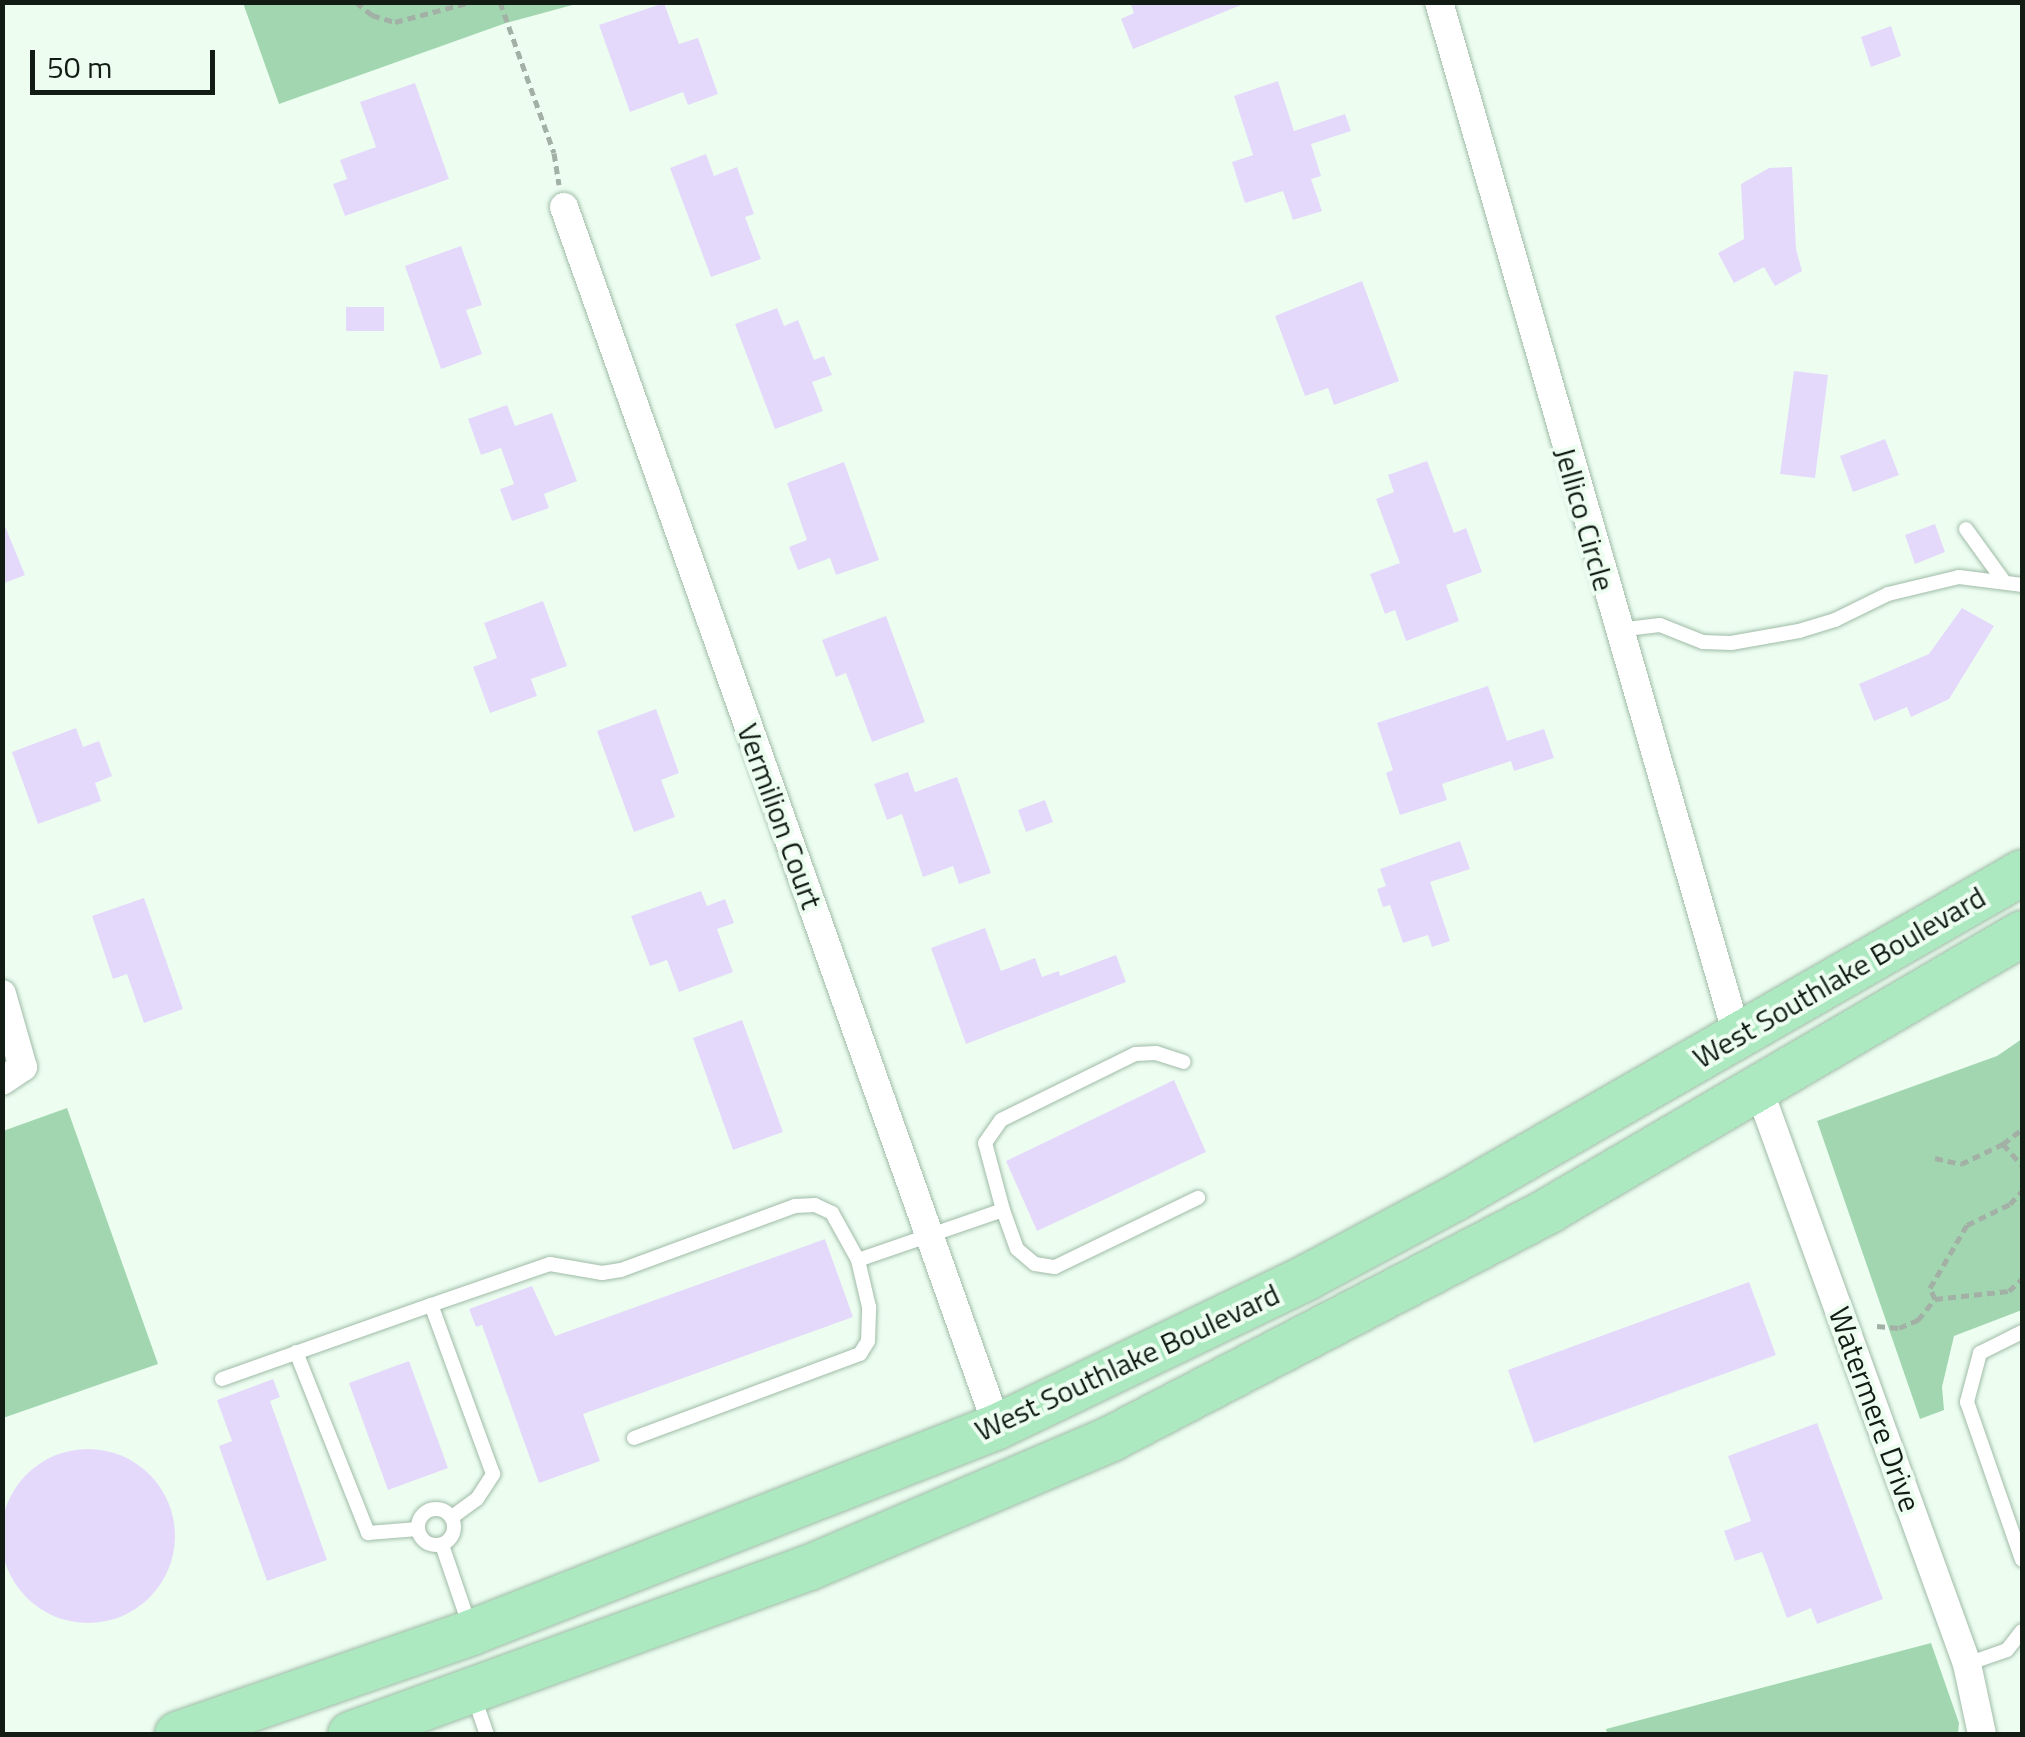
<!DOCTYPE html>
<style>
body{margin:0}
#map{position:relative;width:2025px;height:1737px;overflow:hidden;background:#edfef1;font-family:"Titillium Web",sans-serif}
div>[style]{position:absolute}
.green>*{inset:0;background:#a2d6b1}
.building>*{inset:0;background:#e4d9fb}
.round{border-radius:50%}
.path>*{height:5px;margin-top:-2.5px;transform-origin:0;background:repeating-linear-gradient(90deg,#a2b0a5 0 8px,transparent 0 13px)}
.roads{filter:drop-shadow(0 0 2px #a0bba7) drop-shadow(0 0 2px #a0bba7)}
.lane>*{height:14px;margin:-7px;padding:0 7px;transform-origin:7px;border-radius:7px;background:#fff}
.lane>.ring{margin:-7px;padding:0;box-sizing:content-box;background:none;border:14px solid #fff;border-radius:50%}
.street>*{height:28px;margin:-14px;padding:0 14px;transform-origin:14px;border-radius:14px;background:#fff}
.primary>*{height:45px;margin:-22.5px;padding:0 22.5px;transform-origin:22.5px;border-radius:22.5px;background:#ace8c0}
span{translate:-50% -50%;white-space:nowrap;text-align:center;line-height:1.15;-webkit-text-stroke:8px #edfef1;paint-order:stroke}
.street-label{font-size:30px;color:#121c15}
.frame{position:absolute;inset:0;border:5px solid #121c15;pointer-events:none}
.scale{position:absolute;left:30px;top:50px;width:185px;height:45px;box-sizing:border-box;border:5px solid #121c15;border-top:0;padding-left:12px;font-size:30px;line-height:35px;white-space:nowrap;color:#121c15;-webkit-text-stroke:8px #edfef1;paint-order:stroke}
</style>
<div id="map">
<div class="green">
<div style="clip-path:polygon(243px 3px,243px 2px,580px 3px,506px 23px,279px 104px)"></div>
<div style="clip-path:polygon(2022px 1039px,2022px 1310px,1954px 1336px,1942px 1387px,1944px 1410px,1920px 1419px,1817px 1121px,1997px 1056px)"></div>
<div style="clip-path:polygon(67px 1108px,158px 1364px,3px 1418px,3px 1131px)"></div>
<div style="clip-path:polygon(1931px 1643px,1959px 1723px,1958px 1734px,1607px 1734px,1606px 1729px)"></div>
</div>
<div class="building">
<div style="clip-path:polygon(1130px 2px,1246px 2px,1246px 3px,1133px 49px,1121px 19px,1134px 13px)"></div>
<div style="clip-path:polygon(664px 3px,679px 44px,698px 38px,718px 94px,688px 105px,683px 92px,630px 112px,599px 25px)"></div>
<div style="clip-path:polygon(1891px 26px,1901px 56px,1871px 67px,1861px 37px)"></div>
<div style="clip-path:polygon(1278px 81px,1294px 131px,1345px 114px,1351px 131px,1311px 144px,1321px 176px,1311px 179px,1322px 211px,1293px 220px,1283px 191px,1245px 203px,1232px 162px,1253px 155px,1234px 96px)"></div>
<div style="clip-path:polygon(415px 83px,449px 179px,345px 216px,333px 184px,347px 179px,340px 160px,376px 147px,360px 102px)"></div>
<div style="clip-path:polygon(706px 154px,714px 176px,737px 167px,754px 214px,745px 217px,761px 259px,711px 277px,670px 168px)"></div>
<div style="clip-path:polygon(1792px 167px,1796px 249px,1802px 271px,1775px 286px,1764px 267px,1734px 283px,1718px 253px,1744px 239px,1741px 184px,1769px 168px)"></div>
<div style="clip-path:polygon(461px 246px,482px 305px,466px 310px,482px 354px,441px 369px,405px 266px)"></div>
<div style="clip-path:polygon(1362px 281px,1399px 381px,1334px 405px,1328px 388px,1305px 396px,1275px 316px)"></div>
<div style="clip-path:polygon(346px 307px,384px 307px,384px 331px,346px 331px)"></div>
<div style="clip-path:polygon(777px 308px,784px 326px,798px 320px,814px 360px,824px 356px,832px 375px,812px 382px,823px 411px,775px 429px,735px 324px)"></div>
<div style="clip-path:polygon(1794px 371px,1828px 375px,1815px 478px,1780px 474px)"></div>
<div style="clip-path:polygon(507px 405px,515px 426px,552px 413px,577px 481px,544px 494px,549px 508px,512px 521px,500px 489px,514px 484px,501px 448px,481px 455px,468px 419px)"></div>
<div style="clip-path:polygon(1885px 439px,1899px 475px,1853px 492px,1840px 456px)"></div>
<div style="clip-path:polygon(1427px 461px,1454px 533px,1466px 528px,1482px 572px,1446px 585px,1459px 621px,1406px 641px,1395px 610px,1385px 614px,1370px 574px,1400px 563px,1376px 499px,1394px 492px,1388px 475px)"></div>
<div style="clip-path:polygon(844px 462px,879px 560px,836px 575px,830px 558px,798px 570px,789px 547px,807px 540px,787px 483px)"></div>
<div style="clip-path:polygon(2px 519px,25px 575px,2px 584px)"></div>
<div style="clip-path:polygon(1935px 524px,1945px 552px,1915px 564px,1905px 535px)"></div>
<div style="clip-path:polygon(543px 601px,567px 666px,531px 679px,537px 696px,490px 713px,473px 667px,497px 658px,484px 623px)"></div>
<div style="clip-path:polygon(1962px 608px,1994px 626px,1949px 699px,1911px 717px,1907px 707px,1874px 721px,1859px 684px,1929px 654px)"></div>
<div style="clip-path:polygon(886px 616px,925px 722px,872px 742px,846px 673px,836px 677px,822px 640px)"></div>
<div style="clip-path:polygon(1488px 686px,1507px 741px,1544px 729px,1554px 758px,1514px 771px,1511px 761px,1442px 784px,1447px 800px,1400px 815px,1386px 773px,1393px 770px,1377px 723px)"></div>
<div style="clip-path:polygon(656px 709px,679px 773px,661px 780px,675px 817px,634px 832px,597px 731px)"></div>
<div style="clip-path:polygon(76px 728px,83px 747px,99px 741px,112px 776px,95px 783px,101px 801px,38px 824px,12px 752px)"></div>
<div style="clip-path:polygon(908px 772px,915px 792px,957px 777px,991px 873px,959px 884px,953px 866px,923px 877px,902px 814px,887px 820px,874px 784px)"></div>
<div style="clip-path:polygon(1045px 800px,1053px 822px,1026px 832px,1018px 810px)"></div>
<div style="clip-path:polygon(1460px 841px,1470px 869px,1430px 882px,1450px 941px,1432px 947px,1428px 935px,1403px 943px,1390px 905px,1383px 907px,1377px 889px,1386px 886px,1380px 869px)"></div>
<div style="clip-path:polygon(701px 891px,707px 906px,725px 899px,734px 923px,717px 929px,733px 972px,679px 992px,667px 960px,650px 966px,631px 916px)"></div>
<div style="clip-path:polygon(144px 898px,183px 1009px,144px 1023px,127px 974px,113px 979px,92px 916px)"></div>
<div style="clip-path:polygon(985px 928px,1001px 971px,1035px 958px,1042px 977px,1059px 971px,1060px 976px,1116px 955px,1126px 982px,966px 1044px,931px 948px)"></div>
<div style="clip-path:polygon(742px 1020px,783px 1132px,733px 1150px,693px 1038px)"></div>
<div style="clip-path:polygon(1174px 1080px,1206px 1152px,1037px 1231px,1006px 1161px)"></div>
<div style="clip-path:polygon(825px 1239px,853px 1317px,583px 1414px,600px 1461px,539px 1483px,482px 1325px,476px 1327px,469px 1309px,532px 1286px,555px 1336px)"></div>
<div style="clip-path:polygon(1749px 1282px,1776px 1355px,1534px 1443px,1508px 1370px)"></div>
<div style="clip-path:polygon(409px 1361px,448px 1468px,388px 1490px,349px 1383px)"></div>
<div style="clip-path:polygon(273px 1379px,280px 1397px,270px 1401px,327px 1560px,267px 1581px,219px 1446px,232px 1441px,217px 1400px)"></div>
<div style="clip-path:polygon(1817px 1423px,1883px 1599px,1817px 1624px,1811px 1608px,1787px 1618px,1762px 1552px,1735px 1561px,1724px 1531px,1751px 1521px,1728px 1456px)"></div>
<div class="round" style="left:1px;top:1449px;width:174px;height:174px"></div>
</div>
<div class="path">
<div style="left:356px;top:2px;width:21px;rotate:39deg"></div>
<div style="left:372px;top:15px;width:24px;rotate:17deg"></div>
<div style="left:395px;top:22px;width:79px;rotate:-14.7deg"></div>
<div style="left:500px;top:2px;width:160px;rotate:70.3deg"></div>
<div style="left:554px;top:153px;width:32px;rotate:81deg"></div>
<div style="left:2003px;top:1144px;width:24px;rotate:-38deg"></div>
<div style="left:1935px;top:1158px;width:27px;rotate:13deg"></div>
<div style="left:1961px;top:1164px;width:47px;rotate:-25.5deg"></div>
<div style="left:2003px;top:1144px;width:28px;rotate:48deg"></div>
<div style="left:1935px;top:1299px;width:12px;rotate:-114deg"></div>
<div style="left:1930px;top:1288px;width:73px;rotate:-59.6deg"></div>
<div style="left:1967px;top:1225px;width:48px;rotate:-26deg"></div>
<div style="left:2010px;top:1204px;width:18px;rotate:-47deg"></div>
<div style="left:1877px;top:1326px;width:22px;rotate:5deg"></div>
<div style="left:1899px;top:1328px;width:21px;rotate:-23deg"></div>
<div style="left:1918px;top:1320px;width:27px;rotate:-51deg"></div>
<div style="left:1935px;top:1299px;width:74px;rotate:-6.2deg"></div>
<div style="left:2009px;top:1291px;width:18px;rotate:-43deg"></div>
</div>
<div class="roads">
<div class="lane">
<div style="left:1966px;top:529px;width:62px;rotate:54.2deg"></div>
<div style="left:1618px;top:630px;width:42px;rotate:-6.8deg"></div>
<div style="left:1660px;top:625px;width:46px;rotate:21.6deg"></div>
<div style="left:1703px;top:642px;width:28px;rotate:2deg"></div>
<div style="left:1731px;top:643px;width:69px;rotate:-10deg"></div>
<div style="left:1799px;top:631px;width:38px;rotate:-17deg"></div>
<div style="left:1835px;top:620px;width:59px;rotate:-26.1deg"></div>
<div style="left:1888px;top:594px;width:73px;rotate:-13.5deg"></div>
<div style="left:1959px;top:577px;width:64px;rotate:7.2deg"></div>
<div style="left:1003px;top:1210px;width:69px;rotate:-105deg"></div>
<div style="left:985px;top:1143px;width:28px;rotate:-55deg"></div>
<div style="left:1001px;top:1120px;width:149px;rotate:-26.2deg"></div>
<div style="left:1135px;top:1054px;width:21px;rotate:-3deg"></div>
<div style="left:1156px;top:1053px;width:29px;rotate:18deg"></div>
<div style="left:2022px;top:1332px;width:47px;rotate:153.4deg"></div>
<div style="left:1980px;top:1353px;width:51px;rotate:104.9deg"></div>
<div style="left:1967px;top:1402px;width:167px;rotate:70.8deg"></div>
<div style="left:296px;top:1352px;width:195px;rotate:68.3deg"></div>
<div style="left:368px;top:1533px;width:50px;rotate:-4.6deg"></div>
<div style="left:222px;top:1379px;width:222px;rotate:-19.5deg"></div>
<div style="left:634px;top:1438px;width:241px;rotate:-20.4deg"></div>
<div style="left:860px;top:1354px;width:15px;rotate:-58deg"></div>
<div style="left:868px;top:1341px;width:34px;rotate:-88deg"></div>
<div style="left:869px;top:1307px;width:48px;rotate:-103.2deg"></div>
<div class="ring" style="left:418px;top:1509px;width:22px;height:22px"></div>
<div style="left:452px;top:1517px;width:31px;rotate:-36deg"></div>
<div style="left:477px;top:1499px;width:30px;rotate:-57deg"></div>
<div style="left:493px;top:1474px;width:180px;rotate:-110.1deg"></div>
<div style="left:431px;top:1305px;width:126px;rotate:-19deg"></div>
<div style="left:550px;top:1264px;width:53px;rotate:9.8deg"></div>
<div style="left:602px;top:1273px;width:19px;rotate:-9deg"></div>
<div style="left:621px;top:1270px;width:185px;rotate:-20.2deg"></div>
<div style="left:795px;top:1206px;width:20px;rotate:-3deg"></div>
<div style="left:815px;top:1205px;width:19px;rotate:25deg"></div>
<div style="left:832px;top:1213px;width:54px;rotate:61deg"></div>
<div style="left:858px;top:1260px;width:153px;rotate:-19deg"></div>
<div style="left:1003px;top:1210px;width:41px;rotate:70.3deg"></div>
<div style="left:1017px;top:1249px;width:23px;rotate:40deg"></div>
<div style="left:1035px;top:1264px;width:20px;rotate:9deg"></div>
<div style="left:1055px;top:1267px;width:159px;rotate:-25.8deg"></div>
<div style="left:442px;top:1545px;width:83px;rotate:71.1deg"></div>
<div style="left:1967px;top:1664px;width:42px;rotate:-19.3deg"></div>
<div style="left:2007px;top:1650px;width:24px;rotate:-52deg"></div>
<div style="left:474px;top:1697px;width:39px;rotate:71deg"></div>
</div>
<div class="street">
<div style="left:1439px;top:2px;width:1075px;rotate:73.91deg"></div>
<div style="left:564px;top:207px;width:1294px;rotate:70.44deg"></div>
<div style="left:2px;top:994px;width:76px;rotate:74deg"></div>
<div style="left:23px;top:1067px;width:25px;rotate:146deg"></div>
<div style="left:1758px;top:1087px;width:614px;rotate:70.09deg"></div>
<div style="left:1967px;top:1664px;width:72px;rotate:77.9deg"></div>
</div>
<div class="primary">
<div style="left:177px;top:1734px;width:311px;rotate:-19.1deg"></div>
<div style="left:471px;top:1632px;width:565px;rotate:-21.39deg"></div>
<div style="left:997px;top:1426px;width:345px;rotate:-25.7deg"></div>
<div style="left:1308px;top:1276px;width:166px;rotate:-28.1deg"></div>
<div style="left:1454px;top:1198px;width:655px;rotate:-29.85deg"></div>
<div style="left:350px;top:1734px;width:488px;rotate:-20deg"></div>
<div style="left:809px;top:1567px;width:328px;rotate:-23.1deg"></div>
<div style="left:1111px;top:1438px;width:495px;rotate:-27.5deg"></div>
<div style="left:1550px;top:1209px;width:547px;rotate:-30.32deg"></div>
</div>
</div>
<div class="street-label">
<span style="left:1585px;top:519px;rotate:74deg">Jellico Circle</span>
<span style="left:780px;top:816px;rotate:70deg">Vermilion Court</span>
<span style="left:1839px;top:977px;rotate:-30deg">West Southlake Boulevard</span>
<span style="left:1127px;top:1362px;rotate:-25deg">West Southlake Boulevard</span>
<span style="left:1875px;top:1409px;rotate:70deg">Watermere Drive</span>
</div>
<div class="frame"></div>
<div class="scale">50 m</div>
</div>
